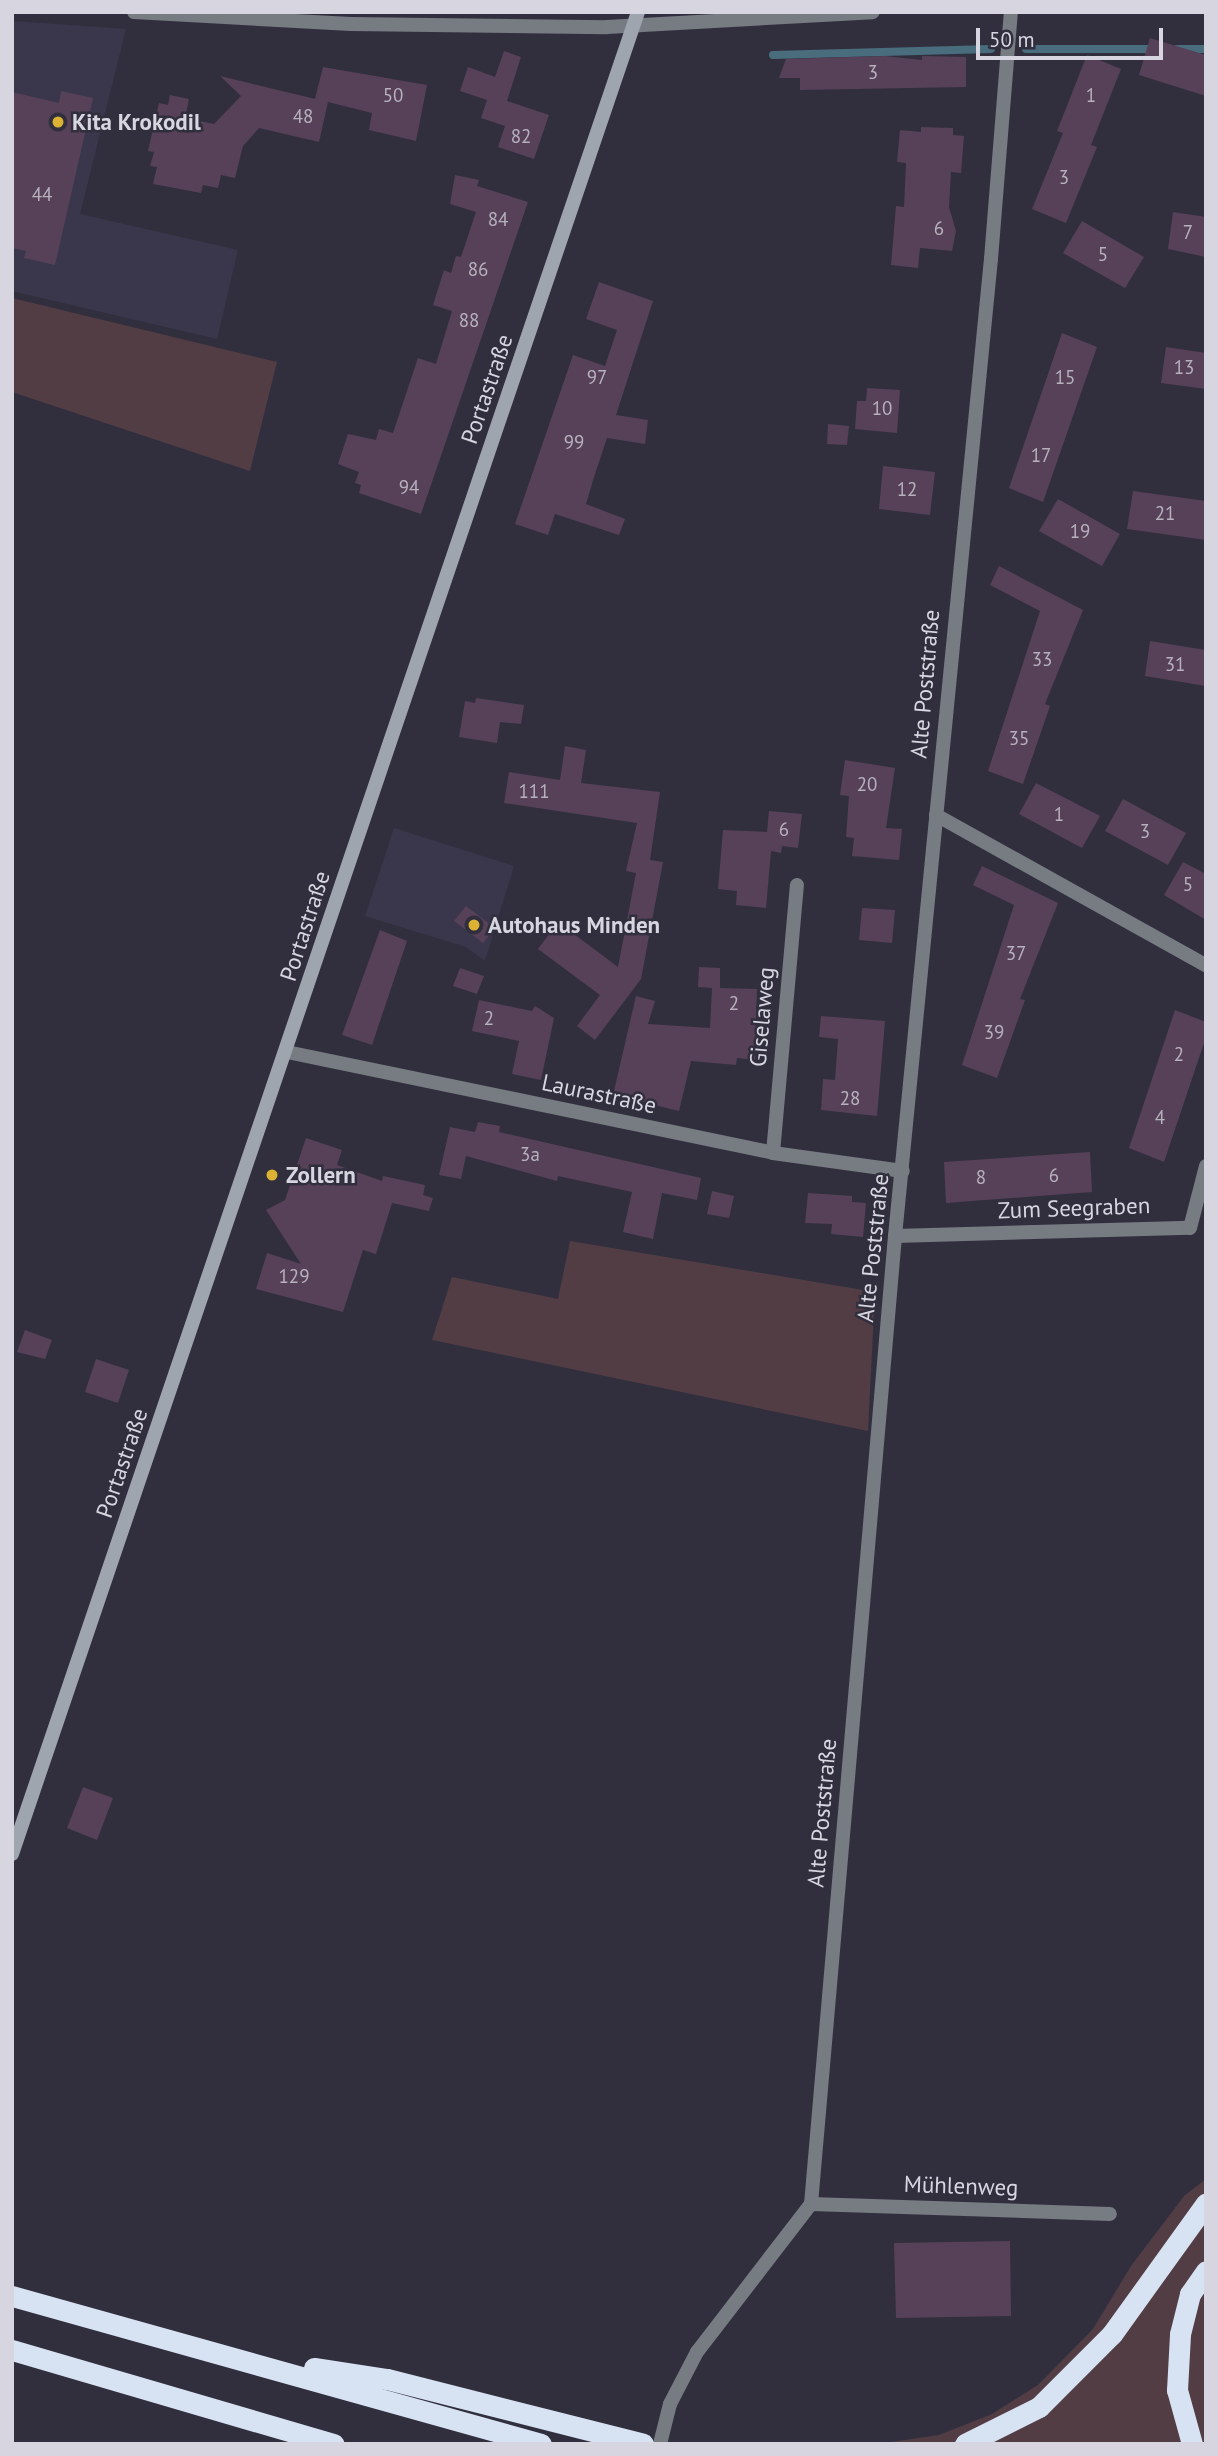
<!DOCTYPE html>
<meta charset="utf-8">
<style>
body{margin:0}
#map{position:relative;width:1218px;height:2456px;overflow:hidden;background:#312f3e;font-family:"PT Sans",sans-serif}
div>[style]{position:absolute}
.built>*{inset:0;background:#3a374c}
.green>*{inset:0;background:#523d45}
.stream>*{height:8px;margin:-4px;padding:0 4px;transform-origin:4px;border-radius:4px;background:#496d7d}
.building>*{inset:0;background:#564159}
.street>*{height:14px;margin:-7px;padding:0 7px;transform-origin:7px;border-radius:7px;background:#777b82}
.secondary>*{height:14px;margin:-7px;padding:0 7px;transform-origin:7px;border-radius:7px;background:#9ea5af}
.highway>*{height:21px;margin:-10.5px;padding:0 10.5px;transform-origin:10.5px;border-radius:10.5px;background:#d7e2f3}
.dots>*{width:19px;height:19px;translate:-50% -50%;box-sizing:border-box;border:4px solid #312f3e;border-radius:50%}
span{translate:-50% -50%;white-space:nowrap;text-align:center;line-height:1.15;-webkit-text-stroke:5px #312f3e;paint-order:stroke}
.number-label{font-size:19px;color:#b7b1be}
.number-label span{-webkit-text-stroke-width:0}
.poi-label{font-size:23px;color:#d7d6e0;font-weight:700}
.left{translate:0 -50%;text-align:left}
.street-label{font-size:23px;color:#d7d6e0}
.frame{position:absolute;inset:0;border:14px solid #d7d6e0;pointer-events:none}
.scale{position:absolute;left:976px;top:28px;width:187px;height:32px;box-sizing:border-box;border:4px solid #d7d6e0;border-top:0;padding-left:9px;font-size:21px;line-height:24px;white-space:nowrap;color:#d7d6e0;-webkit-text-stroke:5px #312f3e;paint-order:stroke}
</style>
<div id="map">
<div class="built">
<div style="clip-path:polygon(12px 21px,126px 29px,80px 214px,238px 250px,217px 339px,12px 291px)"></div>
<div style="clip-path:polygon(394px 828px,514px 866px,485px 961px,466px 947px,365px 916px)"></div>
</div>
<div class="green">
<div style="clip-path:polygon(12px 298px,277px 362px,250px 471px,12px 392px)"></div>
<div style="clip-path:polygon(570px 1241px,875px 1292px,868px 1431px,432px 1340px,452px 1277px,558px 1299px)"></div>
<div style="clip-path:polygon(1206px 2179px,1206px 2444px,877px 2444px,939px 2435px,992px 2414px,1038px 2385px,1093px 2329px,1131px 2266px,1184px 2196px)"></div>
</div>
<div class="stream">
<div style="left:1026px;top:49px;width:131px"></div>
<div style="left:1177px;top:49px;width:29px"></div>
<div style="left:773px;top:55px;width:218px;rotate:-1.6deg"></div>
</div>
<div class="building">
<div style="clip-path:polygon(1150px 38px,1206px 55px,1206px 96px,1139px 75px)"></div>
<div style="clip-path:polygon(504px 51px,521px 57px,507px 101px,549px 115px,534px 159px,498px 147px,505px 126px,481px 118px,487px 100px,460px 91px,468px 67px,495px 77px)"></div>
<div style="clip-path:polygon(1087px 55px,1121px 69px,1091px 145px,1097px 147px,1066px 223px,1032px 209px,1063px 133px,1057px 131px)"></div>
<div style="clip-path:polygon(885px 56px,922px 60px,922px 56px,966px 57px,966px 87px,800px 90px,800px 78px,779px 78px,786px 59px)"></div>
<div style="clip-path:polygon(323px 67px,427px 85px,416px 141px,369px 130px,372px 113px,328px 102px,319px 142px,259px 128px,243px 146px,235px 178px,221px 175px,218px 188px,203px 185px,201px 193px,153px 184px,157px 167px,150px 166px,154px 152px,148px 151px,159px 103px,168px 105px,170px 95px,189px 99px,185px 118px,214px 124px,241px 96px,220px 76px,328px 102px,315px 99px)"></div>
<div style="clip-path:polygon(61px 91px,93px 98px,55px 265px,24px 258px,26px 251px,12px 248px,12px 92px,59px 103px)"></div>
<div style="clip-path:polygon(921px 127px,953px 128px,953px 135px,964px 136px,961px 173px,951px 172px,949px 207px,956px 231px,952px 251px,920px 248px,918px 268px,891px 265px,896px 206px,904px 207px,906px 163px,897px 162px,900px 130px,921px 132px)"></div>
<div style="clip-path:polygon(455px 175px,479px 180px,477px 186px,528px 202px,421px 514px,359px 493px,361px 485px,355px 483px,359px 472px,338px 464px,348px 434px,376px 440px,379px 429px,393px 433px,418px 358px,436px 364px,452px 311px,433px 305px,444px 270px,451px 273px,456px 256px,461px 257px,476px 212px,450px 204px)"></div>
<div style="clip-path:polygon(1173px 212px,1206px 217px,1206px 257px,1168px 249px)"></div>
<div style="clip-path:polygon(1082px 221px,1144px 257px,1125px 288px,1063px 253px)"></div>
<div style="clip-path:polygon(599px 282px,653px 301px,616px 415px,648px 420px,645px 444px,607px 438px,594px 477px,586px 504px,625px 519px,619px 535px,555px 514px,548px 535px,515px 524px,573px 355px,605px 366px,617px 330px,586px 319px)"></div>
<div style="clip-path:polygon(1062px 333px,1097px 347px,1043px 502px,1009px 488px)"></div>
<div style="clip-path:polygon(1166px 347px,1206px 353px,1206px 389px,1161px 383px)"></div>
<div style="clip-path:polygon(867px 388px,900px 390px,897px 433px,855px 429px,857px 401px,866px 401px)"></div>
<div style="clip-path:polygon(828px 424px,849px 426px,847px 445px,827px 444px)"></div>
<div style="clip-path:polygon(883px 466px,935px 472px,930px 515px,879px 509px)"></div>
<div style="clip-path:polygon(1133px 491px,1206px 501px,1206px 540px,1127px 529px)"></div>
<div style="clip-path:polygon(1058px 499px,1120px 534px,1102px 566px,1039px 531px)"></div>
<div style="clip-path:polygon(999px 566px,1083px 610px,1045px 704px,1050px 706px,1023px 784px,988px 771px,1040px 611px,990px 585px)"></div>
<div style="clip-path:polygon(1150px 641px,1206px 650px,1206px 686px,1145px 676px)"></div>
<div style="clip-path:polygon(476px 698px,524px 705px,521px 724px,500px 722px,497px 743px,459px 737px,465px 701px,475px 703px)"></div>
<div style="clip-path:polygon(565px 746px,586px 750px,581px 783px,660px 792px,650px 860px,663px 862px,641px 979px,595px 1040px,577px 1026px,600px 995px,538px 949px,558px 922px,618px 967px,636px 873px,626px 871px,637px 823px,504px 803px,509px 772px,560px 780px)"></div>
<div style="clip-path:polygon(845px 760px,895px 768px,886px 828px,902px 829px,899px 860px,852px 856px,854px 838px,846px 837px,849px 796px,840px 795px)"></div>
<div style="clip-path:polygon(1036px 783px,1100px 816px,1082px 848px,1019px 814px)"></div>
<div style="clip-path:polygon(1123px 799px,1186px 833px,1168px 865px,1105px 831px)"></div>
<div style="clip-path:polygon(769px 811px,802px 814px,798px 848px,782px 846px,781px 853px,771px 851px,766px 908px,736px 905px,737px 891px,718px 889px,723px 830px,767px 832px)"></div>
<div style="clip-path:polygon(1183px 862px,1206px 874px,1206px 920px,1164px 895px)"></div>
<div style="clip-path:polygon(982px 866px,1058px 903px,1020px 999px,1025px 1000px,997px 1078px,962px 1065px,1014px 905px,973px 885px)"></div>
<div style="clip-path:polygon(466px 906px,495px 928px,483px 943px,454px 921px)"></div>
<div style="clip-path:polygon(862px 908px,895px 910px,892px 943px,859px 940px)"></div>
<div style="clip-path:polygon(380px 930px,407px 941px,372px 1045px,342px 1035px)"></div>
<div style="clip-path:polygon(699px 967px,720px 968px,720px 988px,757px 989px,755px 1060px,737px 1058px,736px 1065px,691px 1061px,679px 1111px,613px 1095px,636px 996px,655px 1001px,648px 1024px,710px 1028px,712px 988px,698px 987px)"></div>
<div style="clip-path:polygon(460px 968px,484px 976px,477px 994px,453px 986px)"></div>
<div style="clip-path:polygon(479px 1000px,532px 1011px,535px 1006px,554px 1018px,541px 1080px,512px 1074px,519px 1041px,472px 1031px)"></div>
<div style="clip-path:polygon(1175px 1010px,1206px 1022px,1206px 1037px,1164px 1162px,1129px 1148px)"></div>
<div style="clip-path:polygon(821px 1016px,885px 1021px,877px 1116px,821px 1110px,823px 1079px,835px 1080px,838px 1039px,819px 1037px)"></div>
<div style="clip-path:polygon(478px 1122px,500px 1126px,499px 1132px,701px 1178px,697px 1200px,662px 1193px,653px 1239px,623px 1232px,632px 1192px,558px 1176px,557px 1181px,466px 1156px,461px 1179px,439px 1175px,450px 1127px,475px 1132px)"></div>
<div style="clip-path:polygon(306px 1138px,342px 1150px,337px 1165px,382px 1181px,383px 1176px,425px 1185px,423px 1195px,433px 1198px,429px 1211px,392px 1203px,376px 1254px,363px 1250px,343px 1312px,256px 1289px,267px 1253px,301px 1264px,266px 1210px,285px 1200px)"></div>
<div style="clip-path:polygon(1090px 1152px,1092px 1192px,946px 1203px,944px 1162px)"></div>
<div style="clip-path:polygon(712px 1191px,734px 1196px,729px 1218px,707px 1214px)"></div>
<div style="clip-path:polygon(808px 1193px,852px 1196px,852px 1202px,866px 1203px,863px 1237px,831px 1234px,832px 1224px,805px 1223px)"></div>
<div style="clip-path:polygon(25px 1330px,52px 1340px,45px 1359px,17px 1352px)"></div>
<div style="clip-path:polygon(96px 1359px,129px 1370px,118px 1403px,85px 1392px)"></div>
<div style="clip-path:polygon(83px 1787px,113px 1798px,97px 1840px,67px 1828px)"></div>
<div style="clip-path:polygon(1010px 2241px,1011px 2316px,896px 2318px,894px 2243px)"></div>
</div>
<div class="street">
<div style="left:134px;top:12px;width:217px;rotate:3.2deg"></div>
<div style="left:351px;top:24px;width:256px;rotate:0.7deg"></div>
<div style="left:607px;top:27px;width:266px;rotate:-3.2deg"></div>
<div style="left:936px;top:815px;width:309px;rotate:29.1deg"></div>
<div style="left:287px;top:1052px;width:496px;rotate:11.7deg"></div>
<div style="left:773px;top:1153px;width:131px;rotate:7.9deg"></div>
<div style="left:773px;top:1153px;width:269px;rotate:-84.9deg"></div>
<div style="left:895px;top:1236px;width:295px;rotate:-1.6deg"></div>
<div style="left:1190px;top:1228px;width:64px;rotate:-75.5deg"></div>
<div style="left:811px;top:2204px;width:299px;rotate:1.9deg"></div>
<div style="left:660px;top:2444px;width:41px;rotate:-76deg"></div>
<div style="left:670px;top:2404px;width:59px;rotate:-62.6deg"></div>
<div style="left:697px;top:2352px;width:187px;rotate:-52.4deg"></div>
<div style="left:811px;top:2204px;width:972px;rotate:-85.04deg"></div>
<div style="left:895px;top:1236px;width:982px;rotate:-84.39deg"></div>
<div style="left:991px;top:259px;width:248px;rotate:-85.4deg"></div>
</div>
<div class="secondary">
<div style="left:12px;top:1854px;width:1945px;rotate:-71.23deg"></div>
</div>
<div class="highway">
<div style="left:12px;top:2296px;width:549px;rotate:15.63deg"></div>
<div style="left:12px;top:2350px;width:335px;rotate:16.3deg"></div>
<div style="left:314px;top:2368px;width:74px;rotate:8.6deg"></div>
<div style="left:387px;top:2379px;width:264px;rotate:14.2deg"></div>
<div style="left:965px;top:2444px;width:83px;rotate:-26.6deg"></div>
<div style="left:1039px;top:2407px;width:103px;rotate:-45deg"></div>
<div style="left:1112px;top:2334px;width:161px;rotate:-54.3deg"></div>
<div style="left:1192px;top:2444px;width:56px;rotate:-105.5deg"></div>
<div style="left:1177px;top:2390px;width:56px;rotate:-86.9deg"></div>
<div style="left:1180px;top:2334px;width:41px;rotate:-76deg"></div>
<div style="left:1190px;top:2294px;width:28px;rotate:-55deg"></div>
</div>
<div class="dots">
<div style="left:58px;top:122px;background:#dbb233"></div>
<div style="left:474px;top:925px;background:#dbb233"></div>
<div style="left:272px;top:1175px;background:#dbb233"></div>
</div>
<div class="number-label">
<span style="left:873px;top:73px">3</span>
<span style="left:393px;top:96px">50</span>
<span style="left:1091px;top:96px">1</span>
<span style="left:303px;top:117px">48</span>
<span style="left:521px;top:137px">82</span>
<span style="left:1064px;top:178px">3</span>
<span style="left:42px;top:195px">44</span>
<span style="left:498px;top:220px">84</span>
<span style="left:939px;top:229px">6</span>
<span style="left:1188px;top:233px">7</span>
<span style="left:1103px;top:255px">5</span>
<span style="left:478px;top:270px">86</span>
<span style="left:469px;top:321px">88</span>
<span style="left:1184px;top:368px">13</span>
<span style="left:597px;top:378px">97</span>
<span style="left:1065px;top:378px">15</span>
<span style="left:882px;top:409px">10</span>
<span style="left:574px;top:443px">99</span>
<span style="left:1041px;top:456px">17</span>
<span style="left:409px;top:488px">94</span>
<span style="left:907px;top:490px">12</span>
<span style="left:1165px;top:514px">21</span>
<span style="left:1080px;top:532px">19</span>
<span style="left:1042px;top:660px">33</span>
<span style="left:1175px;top:665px">31</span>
<span style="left:1019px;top:739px">35</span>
<span style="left:867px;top:785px">20</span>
<span style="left:534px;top:792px">111</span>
<span style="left:1059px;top:815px">1</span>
<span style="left:784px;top:830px">6</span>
<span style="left:1145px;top:832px">3</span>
<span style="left:1188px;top:885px">5</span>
<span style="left:1016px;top:954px">37</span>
<span style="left:734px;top:1004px">2</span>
<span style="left:489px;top:1019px">2</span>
<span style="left:994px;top:1033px">39</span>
<span style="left:1179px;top:1055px">2</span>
<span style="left:850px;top:1099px">28</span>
<span style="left:1160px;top:1118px">4</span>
<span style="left:530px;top:1155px">3a</span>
<span style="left:1054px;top:1176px">6</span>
<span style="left:981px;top:1178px">8</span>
<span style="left:294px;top:1277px">129</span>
</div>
<div class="poi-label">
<span class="left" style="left:72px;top:122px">Kita Krokodil</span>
<span class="left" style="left:488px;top:925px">Autohaus Minden</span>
<span class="left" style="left:286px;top:1175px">Zollern</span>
</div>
<div class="street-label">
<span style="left:487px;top:389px;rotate:-71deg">Portastraße</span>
<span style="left:925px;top:684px;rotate:-85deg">Alte Poststraße</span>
<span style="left:305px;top:926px;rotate:-72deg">Portastraße</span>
<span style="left:762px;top:1017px;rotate:-85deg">Giselaweg</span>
<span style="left:599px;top:1094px;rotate:12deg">Laurastraße</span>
<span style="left:1074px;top:1208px;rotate:-2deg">Zum Seegraben</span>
<span style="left:873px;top:1248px;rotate:-84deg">Alte Poststraße</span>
<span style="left:122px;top:1463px;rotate:-71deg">Portastraße</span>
<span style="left:822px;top:1813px;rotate:-85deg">Alte Poststraße</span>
<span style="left:961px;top:2186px;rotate:2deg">Mühlenweg</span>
</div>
<div class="frame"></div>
<div class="scale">50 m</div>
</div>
